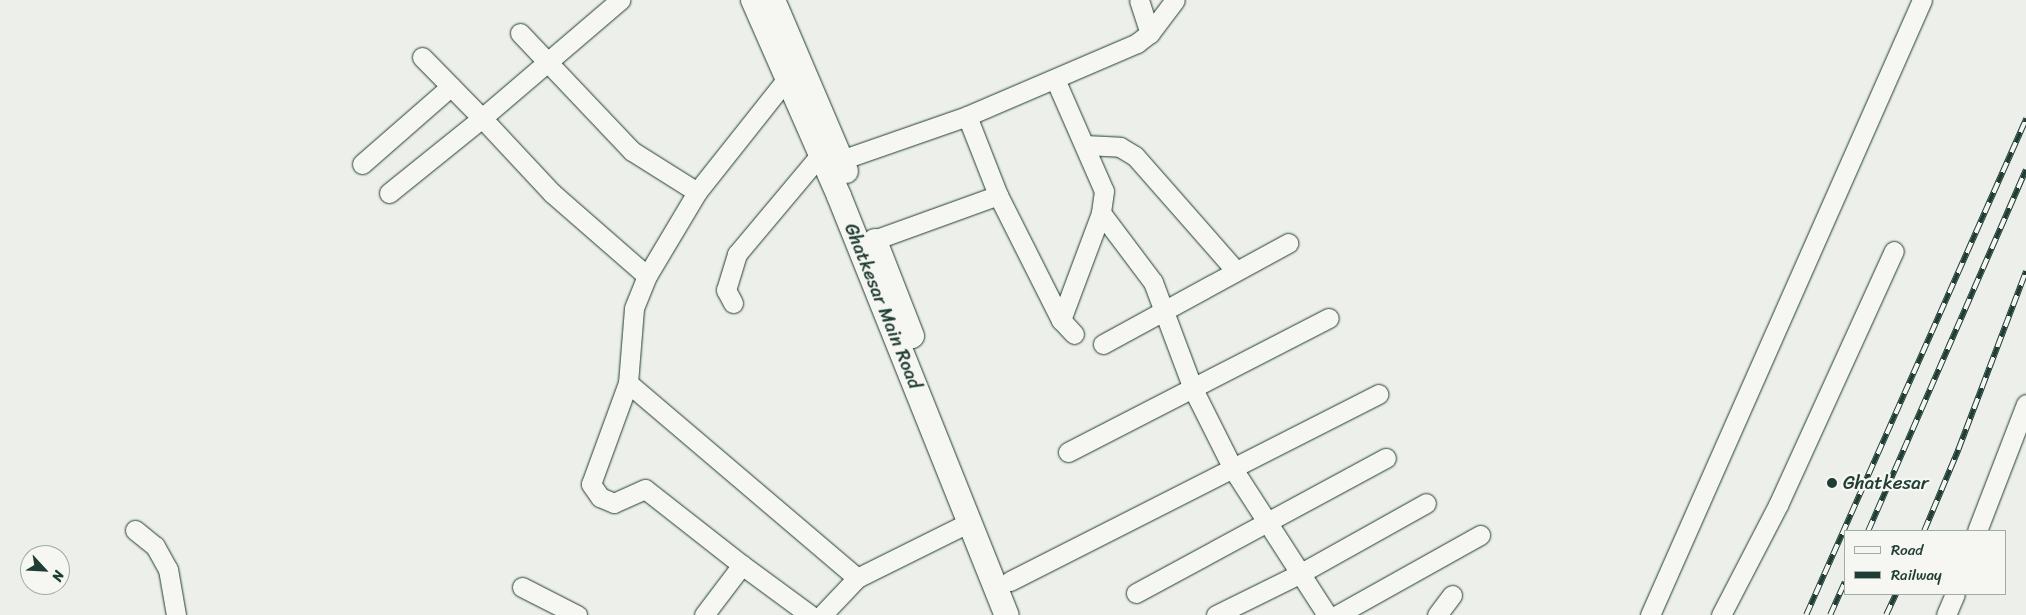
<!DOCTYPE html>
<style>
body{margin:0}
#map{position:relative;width:2026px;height:615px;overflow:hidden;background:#edefea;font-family:Sriracha,sans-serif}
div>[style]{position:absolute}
.roads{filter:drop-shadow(0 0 1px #1f3d34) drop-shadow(0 0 1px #1f3d34)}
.minor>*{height:19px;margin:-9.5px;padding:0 9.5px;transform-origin:9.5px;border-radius:9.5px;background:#f6f6f2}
.major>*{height:24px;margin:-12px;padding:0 12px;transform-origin:12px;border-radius:12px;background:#f6f6f2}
.rail>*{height:5.5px;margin-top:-2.75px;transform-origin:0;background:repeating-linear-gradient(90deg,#f6f6f2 0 11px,#1f3d34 0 22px);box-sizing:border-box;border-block:1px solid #1f3d34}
.dots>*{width:14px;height:14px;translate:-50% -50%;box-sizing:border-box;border:2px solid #f6f6f2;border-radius:50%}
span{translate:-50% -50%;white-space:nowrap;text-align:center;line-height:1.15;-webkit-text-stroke:5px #f6f6f2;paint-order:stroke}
.street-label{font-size:19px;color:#1f3d34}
.poi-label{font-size:19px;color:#1f3d34}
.left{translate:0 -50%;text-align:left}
.legend{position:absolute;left:1844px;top:530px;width:162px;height:65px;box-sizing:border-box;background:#f6f6f2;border:1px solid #a0aca6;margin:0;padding:6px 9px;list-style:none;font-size:15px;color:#1f3d34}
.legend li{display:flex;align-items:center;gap:10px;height:25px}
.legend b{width:25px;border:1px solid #a0aca6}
.north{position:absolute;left:20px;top:545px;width:50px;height:50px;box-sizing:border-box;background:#f6f6f2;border:1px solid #a0aca6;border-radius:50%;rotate:115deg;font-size:14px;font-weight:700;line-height:20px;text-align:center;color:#1f3d34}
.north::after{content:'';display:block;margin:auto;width:18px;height:22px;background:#1f3d34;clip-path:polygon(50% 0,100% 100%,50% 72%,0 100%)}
</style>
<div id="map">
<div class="roads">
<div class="minor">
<div style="left:1139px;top:0;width:35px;rotate:72deg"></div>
<div style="left:520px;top:33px;width:163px;rotate:46.5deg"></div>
<div style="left:632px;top:151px;width:77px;rotate:32.2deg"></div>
<div style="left:422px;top:57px;width:86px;rotate:45.5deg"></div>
<div style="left:482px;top:118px;width:182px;rotate:-40.5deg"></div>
<div style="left:1055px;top:79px;width:122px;rotate:66.4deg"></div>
<div style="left:1104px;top:191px;width:22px;rotate:98deg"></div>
<div style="left:1101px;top:213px;width:86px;rotate:53deg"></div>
<div style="left:1153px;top:282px;width:114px;rotate:69.5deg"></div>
<div style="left:1193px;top:389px;width:89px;rotate:63.4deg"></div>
<div style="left:1233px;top:469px;width:174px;rotate:57.2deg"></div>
<div style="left:967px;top:116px;width:85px;rotate:68.6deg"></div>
<div style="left:998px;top:195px;width:140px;rotate:63.3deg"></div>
<div style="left:1061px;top:320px;width:19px;rotate:47deg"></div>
<div style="left:1085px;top:145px;width:35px;rotate:3deg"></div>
<div style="left:1120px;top:147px;width:17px;rotate:31deg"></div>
<div style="left:1135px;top:156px;width:153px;rotate:48.7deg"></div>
<div style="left:841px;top:160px;width:133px;rotate:-19.2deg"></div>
<div style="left:967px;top:116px;width:185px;rotate:-23.2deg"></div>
<div style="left:1137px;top:43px;width:16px;rotate:-38deg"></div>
<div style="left:1150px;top:33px;width:41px;rotate:-52.9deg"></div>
<div style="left:362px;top:164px;width:118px;rotate:-41.2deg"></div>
<div style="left:389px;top:193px;width:119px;rotate:-38.9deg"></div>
<div style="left:482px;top:118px;width:103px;rotate:47deg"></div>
<div style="left:552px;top:193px;width:126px;rotate:41.1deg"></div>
<div style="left:874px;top:240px;width:132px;rotate:-19.9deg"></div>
<div style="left:733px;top:303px;width:15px;rotate:-118deg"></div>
<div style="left:726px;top:290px;width:38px;rotate:-73deg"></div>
<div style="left:737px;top:254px;width:131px;rotate:-50deg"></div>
<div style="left:1061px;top:320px;width:114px;rotate:-69.5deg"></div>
<div style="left:1103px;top:344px;width:211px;rotate:-28.6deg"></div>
<div style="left:628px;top:383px;width:301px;rotate:40.4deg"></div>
<div style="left:1068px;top:452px;width:293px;rotate:-27.2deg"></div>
<div style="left:135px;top:530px;width:26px;rotate:39deg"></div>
<div style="left:155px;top:546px;width:26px;rotate:61deg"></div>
<div style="left:168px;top:569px;width:47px;rotate:80.1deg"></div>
<div style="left:1977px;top:531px;width:136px;rotate:-68.9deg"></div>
<div style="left:742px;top:565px;width:123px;rotate:-141.9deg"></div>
<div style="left:645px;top:489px;width:34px;rotate:156deg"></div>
<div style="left:614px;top:503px;width:15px;rotate:-157deg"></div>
<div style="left:600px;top:497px;width:16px;rotate:-125deg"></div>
<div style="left:591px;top:484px;width:108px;rotate:-69.9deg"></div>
<div style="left:628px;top:383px;width:75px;rotate:-85.4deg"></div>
<div style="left:634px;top:308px;width:35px;rotate:-68deg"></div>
<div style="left:647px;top:276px;width:98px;rotate:-59.2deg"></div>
<div style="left:697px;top:192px;width:147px;rotate:-51.6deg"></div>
<div style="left:1010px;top:581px;width:413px;rotate:-26.9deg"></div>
<div style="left:522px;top:587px;width:62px;rotate:27deg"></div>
<div style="left:1136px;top:593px;width:284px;rotate:-28.4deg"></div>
<div style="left:704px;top:615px;width:63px;rotate:-52.8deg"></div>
<div style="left:742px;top:565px;width:84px;rotate:36.3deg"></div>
<div style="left:822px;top:615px;width:51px;rotate:-46.6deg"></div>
<div style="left:857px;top:578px;width:126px;rotate:-26.4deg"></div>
<div style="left:1216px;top:615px;width:95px;rotate:-26.3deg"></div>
<div style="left:1301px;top:573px;width:143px;rotate:-29.2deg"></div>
<div style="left:1337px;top:615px;width:164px;rotate:-29.2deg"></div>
<div style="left:1437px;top:615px;width:25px;rotate:-53deg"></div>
<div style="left:1650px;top:615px;width:672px;rotate:-66.14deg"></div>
<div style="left:1721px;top:615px;width:124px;rotate:-62.6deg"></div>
<div style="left:1778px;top:505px;width:279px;rotate:-65.5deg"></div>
<div style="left:1946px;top:615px;width:23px;rotate:-67deg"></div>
</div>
<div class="major">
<div style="left:753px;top:0;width:214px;rotate:66.3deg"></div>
<div style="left:839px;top:196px;width:451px;rotate:68.2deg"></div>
<div style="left:773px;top:0;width:186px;rotate:66.9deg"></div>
<div style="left:875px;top:241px;width:102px;rotate:68.7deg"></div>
</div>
</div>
<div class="rail">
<div style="left:1868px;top:531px;width:394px;rotate:-66.4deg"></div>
<div style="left:1924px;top:531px;width:88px;rotate:-67.2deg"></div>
<div style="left:1958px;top:450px;width:191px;rotate:-69.2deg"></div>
<div style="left:1806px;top:615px;width:543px;rotate:-66.08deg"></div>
<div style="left:1830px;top:615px;width:36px;rotate:-66deg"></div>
<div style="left:1886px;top:615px;width:23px;rotate:-65deg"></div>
</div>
<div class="dots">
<div style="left:1832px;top:483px;background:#1f3d34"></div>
</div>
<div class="street-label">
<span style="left:883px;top:306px;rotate:68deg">Ghatkesar Main Road</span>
</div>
<div class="poi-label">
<span class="left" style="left:1843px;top:483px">Ghatkesar</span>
</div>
<ul class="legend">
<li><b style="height:6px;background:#f6f6f2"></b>Road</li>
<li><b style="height:6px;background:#1f3d34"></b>Railway</li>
</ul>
<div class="north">N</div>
</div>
